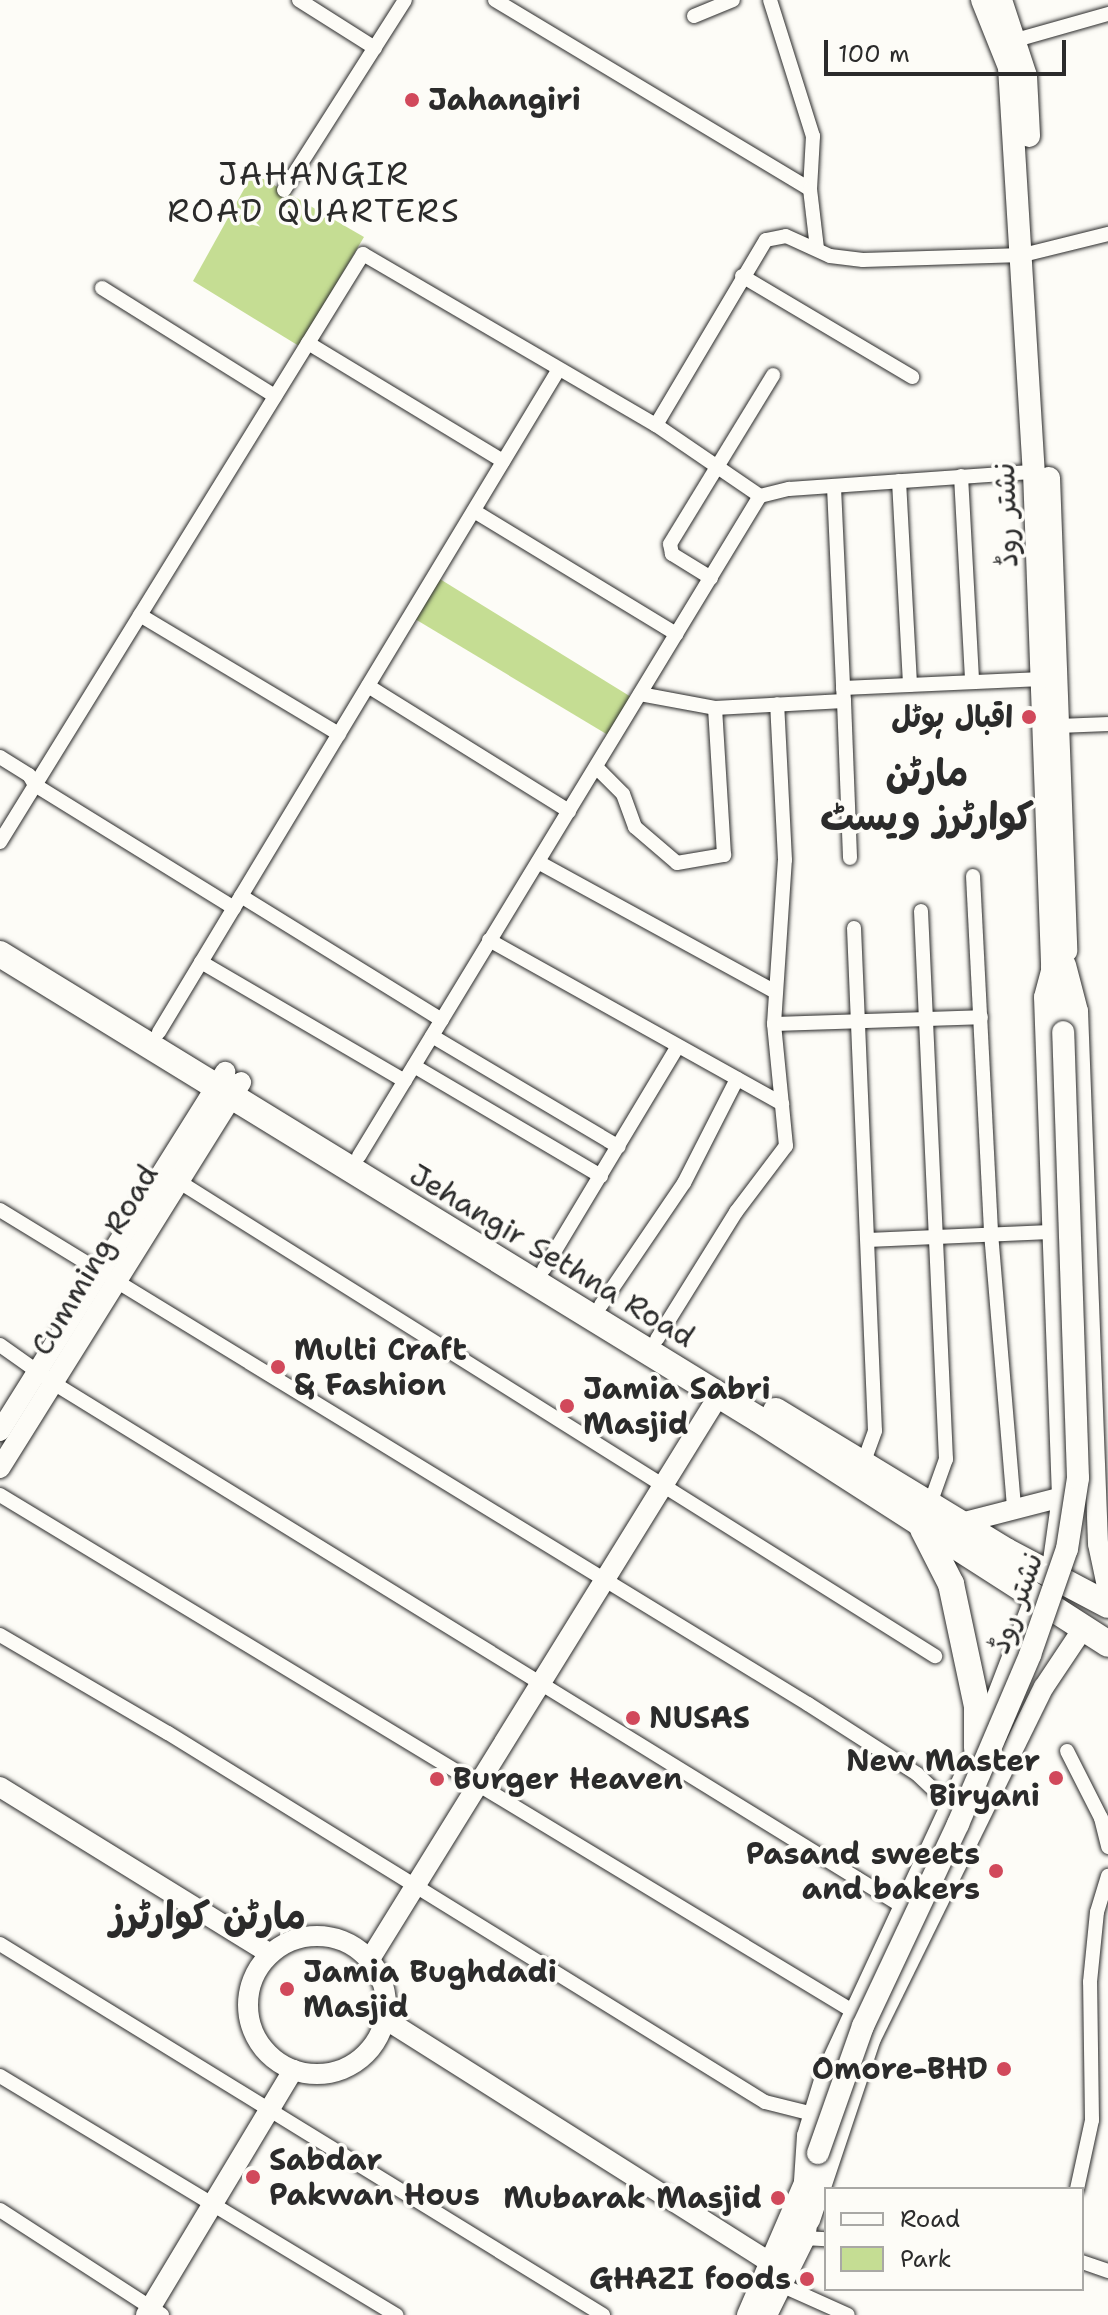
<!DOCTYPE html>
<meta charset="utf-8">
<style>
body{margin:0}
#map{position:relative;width:1108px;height:2315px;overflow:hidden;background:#fdfcf7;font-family:"Shantell Sans","Playpen Sans Arabic",sans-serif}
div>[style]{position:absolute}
.green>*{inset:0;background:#c5dd93}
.roads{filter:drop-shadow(0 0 2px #2b2b2b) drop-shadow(0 0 2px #2b2b2b)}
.street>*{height:14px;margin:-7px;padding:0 7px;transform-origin:7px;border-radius:7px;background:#fdfcf7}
.secondary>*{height:20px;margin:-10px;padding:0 10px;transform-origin:10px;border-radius:10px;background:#fdfcf7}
.secondary>.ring{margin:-10px;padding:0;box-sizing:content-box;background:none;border:20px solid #fdfcf7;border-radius:50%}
.primary>*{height:22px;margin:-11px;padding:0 11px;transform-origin:11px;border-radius:11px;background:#fdfcf7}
.highway>*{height:26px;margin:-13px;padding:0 13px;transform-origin:13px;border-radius:13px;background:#fdfcf7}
.bridges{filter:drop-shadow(0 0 2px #2b2b2b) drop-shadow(0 0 2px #2b2b2b)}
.primary-bridge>*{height:22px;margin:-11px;padding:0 11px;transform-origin:11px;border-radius:11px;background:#fdfcf7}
.dots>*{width:22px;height:22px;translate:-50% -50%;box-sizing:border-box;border:4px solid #fdfcf7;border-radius:50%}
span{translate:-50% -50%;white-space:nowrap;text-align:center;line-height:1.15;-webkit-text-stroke:7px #fdfcf7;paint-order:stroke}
.poi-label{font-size:30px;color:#2b2b2b;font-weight:700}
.left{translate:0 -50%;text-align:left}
.right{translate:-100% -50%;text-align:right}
.street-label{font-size:30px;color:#2b2b2b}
.neighbourhood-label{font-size:32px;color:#2b2b2b;letter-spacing:2px}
.district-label{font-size:38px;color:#2b2b2b;font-weight:700}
.legend{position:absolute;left:824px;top:2187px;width:260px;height:104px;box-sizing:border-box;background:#fdfcf7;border:2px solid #a9a8a5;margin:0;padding:10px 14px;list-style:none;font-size:24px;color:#2b2b2b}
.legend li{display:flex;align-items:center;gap:16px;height:40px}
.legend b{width:40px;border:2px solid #a9a8a5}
.scale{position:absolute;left:824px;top:40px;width:242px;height:36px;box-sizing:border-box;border:4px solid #2b2b2b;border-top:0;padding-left:10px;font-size:24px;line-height:28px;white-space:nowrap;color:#2b2b2b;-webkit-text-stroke:6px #fdfcf7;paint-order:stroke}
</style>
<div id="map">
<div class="green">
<div style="clip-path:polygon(253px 173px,364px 237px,299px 346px,193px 281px)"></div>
<div style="clip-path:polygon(435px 576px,636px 700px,613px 738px,410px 616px)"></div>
</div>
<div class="roads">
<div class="street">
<div style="left:299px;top:0;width:90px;rotate:32.3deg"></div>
<div style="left:495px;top:0;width:367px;rotate:31deg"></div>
<div style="left:770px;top:0;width:143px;rotate:72.5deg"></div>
<div style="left:813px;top:136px;width:53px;rotate:93.2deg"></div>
<div style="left:810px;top:189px;width:60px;rotate:83.3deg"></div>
<div style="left:694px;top:16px;width:42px;rotate:-22.3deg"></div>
<div style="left:1016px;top:40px;width:96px;rotate:-15.8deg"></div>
<div style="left:284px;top:190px;width:225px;rotate:-57.5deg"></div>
<div style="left:742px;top:276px;width:198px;rotate:30.7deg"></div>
<div style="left:102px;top:288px;width:204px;rotate:32deg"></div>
<div style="left:308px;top:343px;width:228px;rotate:31.2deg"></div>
<div style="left:656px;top:425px;width:215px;rotate:-59.3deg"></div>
<div style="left:766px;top:240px;width:20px;rotate:-11deg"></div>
<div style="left:786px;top:236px;width:48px;rotate:24.4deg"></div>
<div style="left:830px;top:256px;width:33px;rotate:7deg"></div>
<div style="left:863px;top:260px;width:160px;rotate:-1.8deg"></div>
<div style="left:1023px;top:255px;width:88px;rotate:-13.9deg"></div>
<div style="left:961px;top:476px;width:206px;rotate:86.9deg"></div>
<div style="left:899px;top:481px;width:204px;rotate:86.9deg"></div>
<div style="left:834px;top:487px;width:201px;rotate:87.4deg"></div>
<div style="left:474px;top:511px;width:237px;rotate:31.3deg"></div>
<div style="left:711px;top:578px;width:46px;rotate:-148.4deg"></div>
<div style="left:672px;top:554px;width:10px;rotate:-101deg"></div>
<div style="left:670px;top:544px;width:198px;rotate:-58.6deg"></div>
<div style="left:140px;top:615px;width:232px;rotate:30.9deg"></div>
<div style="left:368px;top:686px;width:237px;rotate:31.9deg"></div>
<div style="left:640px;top:694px;width:76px;rotate:10.6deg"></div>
<div style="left:715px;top:708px;width:129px;rotate:-3.1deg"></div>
<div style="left:844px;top:701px;width:13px;rotate:-94deg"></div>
<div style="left:843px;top:688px;width:199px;rotate:-2.6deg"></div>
<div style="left:844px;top:701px;width:157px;rotate:87.8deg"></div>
<div style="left:1059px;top:726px;width:49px;rotate:-2.3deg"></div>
<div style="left:0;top:757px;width:34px;rotate:32deg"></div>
<div style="left:29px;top:775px;width:12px;rotate:59deg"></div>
<div style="left:35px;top:785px;width:234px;rotate:31.7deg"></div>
<div style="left:596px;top:767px;width:38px;rotate:45deg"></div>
<div style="left:623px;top:794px;width:35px;rotate:70deg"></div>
<div style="left:635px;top:827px;width:55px;rotate:40.6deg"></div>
<div style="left:677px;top:863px;width:48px;rotate:-9.7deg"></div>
<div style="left:724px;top:855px;width:147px;rotate:-93.5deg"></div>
<div style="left:0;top:842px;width:691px;rotate:-58.31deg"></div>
<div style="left:363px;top:254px;width:339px;rotate:30.3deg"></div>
<div style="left:656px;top:425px;width:126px;rotate:34.3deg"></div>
<div style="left:538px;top:862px;width:270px;rotate:28.7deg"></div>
<div style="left:973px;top:876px;width:357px;rotate:87.1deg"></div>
<div style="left:991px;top:1233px;width:276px;rotate:85.2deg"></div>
<div style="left:241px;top:896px;width:236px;rotate:31.7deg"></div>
<div style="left:921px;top:911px;width:549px;rotate:87.39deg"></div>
<div style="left:946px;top:1459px;width:48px;rotate:109.6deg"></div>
<div style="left:854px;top:928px;width:503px;rotate:87.61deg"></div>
<div style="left:875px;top:1431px;width:35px;rotate:110deg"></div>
<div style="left:489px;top:940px;width:336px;rotate:29.2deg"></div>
<div style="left:201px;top:962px;width:236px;rotate:30.3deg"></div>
<div style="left:774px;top:1024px;width:207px;rotate:-1.9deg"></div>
<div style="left:159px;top:1032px;width:774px;rotate:-58.9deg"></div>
<div style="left:432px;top:1036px;width:217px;rotate:30.7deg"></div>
<div style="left:414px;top:1066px;width:217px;rotate:30.5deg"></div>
<div style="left:359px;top:1156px;width:772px;rotate:-58.72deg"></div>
<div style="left:760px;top:496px;width:30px;rotate:-14deg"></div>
<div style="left:789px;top:489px;width:246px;rotate:-4deg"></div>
<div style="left:178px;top:1181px;width:894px;rotate:32.11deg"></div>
<div style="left:0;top:1210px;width:947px;rotate:31.44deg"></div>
<div style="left:808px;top:1704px;width:130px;rotate:32.7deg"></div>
<div style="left:917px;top:1774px;width:45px;rotate:43.2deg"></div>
<div style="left:869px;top:1240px;width:180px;rotate:-2.5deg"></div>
<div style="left:544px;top:1269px;width:260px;rotate:-59deg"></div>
<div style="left:601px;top:1305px;width:148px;rotate:-55.8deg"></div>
<div style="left:684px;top:1183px;width:117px;rotate:-63deg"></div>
<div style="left:657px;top:1339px;width:150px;rotate:-58.1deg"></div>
<div style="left:736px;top:1212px;width:83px;rotate:-52.9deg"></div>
<div style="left:786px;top:1146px;width:123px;rotate:-95.6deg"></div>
<div style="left:774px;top:1024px;width:164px;rotate:-86.2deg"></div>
<div style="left:785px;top:860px;width:156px;rotate:-92.9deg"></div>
<div style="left:0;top:1345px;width:67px;rotate:35.3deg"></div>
<div style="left:55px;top:1384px;width:995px;rotate:31.65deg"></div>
<div style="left:0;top:1495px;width:998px;rotate:31.19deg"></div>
<div style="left:0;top:1635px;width:194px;rotate:30.3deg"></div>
<div style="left:168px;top:1733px;width:702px;rotate:31.72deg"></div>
<div style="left:765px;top:2102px;width:49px;rotate:14deg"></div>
<div style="left:1067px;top:1751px;width:75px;rotate:63.1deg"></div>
<div style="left:1101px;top:1818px;width:30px;rotate:76deg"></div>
<div style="left:0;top:1944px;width:708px;rotate:31.6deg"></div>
<div style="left:0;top:2076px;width:463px;rotate:31.1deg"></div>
<div style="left:1077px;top:2189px;width:71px;rotate:-77.7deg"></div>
<div style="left:1092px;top:2120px;width:138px;rotate:-90.8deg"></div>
<div style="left:1090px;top:1982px;width:70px;rotate:-84.3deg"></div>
<div style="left:1097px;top:1912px;width:38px;rotate:-73deg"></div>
<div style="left:0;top:2210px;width:193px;rotate:32.9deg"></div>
<div style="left:804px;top:2238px;width:22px;rotate:3deg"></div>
<div style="left:1082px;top:2262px;width:28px;rotate:19deg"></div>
<div style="left:781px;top:2285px;width:73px;rotate:24.1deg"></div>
</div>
<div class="secondary">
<div style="left:1066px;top:965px;width:48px;rotate:75.4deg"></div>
<div style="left:1078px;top:1011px;width:533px;rotate:87.85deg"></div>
<div style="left:1098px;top:1544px;width:48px;rotate:78deg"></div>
<div style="left:0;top:1431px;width:424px;rotate:-57.9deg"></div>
<div style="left:0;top:1468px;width:455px;rotate:-58deg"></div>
<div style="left:961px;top:1523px;width:104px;rotate:-14.4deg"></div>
<div style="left:1051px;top:1575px;width:79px;rotate:-82deg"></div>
<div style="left:1062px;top:1497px;width:500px;rotate:-92.06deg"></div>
<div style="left:1044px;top:997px;width:31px;rotate:-75deg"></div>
<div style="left:0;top:1787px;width:317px;rotate:31.7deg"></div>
<div class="ring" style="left:248px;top:1936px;width:118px;height:118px"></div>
<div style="left:370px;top:1959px;width:663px;rotate:-58.25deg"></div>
<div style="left:385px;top:2019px;width:458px;rotate:32.3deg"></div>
<div style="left:804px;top:2181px;width:45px;rotate:-86.2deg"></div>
<div style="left:807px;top:2136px;width:65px;rotate:-73deg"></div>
<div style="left:826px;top:2074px;width:359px;rotate:-65.1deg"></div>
<div style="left:977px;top:1748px;width:159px;rotate:-68.9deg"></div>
<div style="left:810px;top:2220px;width:192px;rotate:-71.5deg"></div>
<div style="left:871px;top:2038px;width:391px;rotate:-63.8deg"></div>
<div style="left:1044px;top:1687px;width:69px;rotate:-56.3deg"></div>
<div style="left:146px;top:2315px;width:286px;rotate:-59deg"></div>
</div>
<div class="primary">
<div style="left:982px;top:0;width:72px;rotate:68.1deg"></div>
<div style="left:1009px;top:67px;width:406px;rotate:86.5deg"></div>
<div style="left:1034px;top:472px;width:495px;rotate:87.9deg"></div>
<div style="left:1052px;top:967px;width:66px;rotate:80.4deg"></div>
<div style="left:1001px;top:0;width:80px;rotate:71.8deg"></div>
<div style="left:1026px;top:76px;width:60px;rotate:87.1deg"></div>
<div style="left:1049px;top:478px;width:473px;rotate:87.9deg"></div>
<div style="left:748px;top:2315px;width:176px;rotate:-66.6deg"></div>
<div style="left:766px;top:2315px;width:86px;rotate:-63.7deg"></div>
<div style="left:804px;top:2238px;width:36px;rotate:-81deg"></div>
</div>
<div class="highway">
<div style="left:0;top:954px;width:889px;rotate:31.53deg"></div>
<div style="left:758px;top:1419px;width:416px;rotate:32.7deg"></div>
<div style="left:776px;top:1411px;width:269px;rotate:31.3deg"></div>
<div style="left:1006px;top:1551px;width:115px;rotate:27.9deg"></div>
<div style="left:923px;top:1529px;width:62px;rotate:63deg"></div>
<div style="left:951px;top:1584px;width:125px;rotate:78deg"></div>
<div style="left:977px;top:1706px;width:42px;rotate:90deg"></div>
</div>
</div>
<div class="bridges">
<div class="primary-bridge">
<div style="left:818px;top:2153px;width:135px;rotate:-70.5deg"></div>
<div style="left:863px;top:2026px;width:223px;rotate:-64.8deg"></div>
<div style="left:958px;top:1824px;width:184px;rotate:-66.9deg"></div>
<div style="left:1030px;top:1655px;width:112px;rotate:-70.8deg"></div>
<div style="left:1067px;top:1549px;width:72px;rotate:-81.2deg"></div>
<div style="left:1078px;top:1478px;width:446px;rotate:-91.9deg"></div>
</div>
</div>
<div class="dots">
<div style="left:412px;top:100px;background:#d1495b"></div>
<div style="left:1029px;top:717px;background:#d1495b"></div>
<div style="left:278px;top:1367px;background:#d1495b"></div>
<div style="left:567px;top:1406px;background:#d1495b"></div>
<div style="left:633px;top:1718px;background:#d1495b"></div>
<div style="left:1056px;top:1778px;background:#d1495b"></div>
<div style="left:437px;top:1779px;background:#d1495b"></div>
<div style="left:996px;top:1871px;background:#d1495b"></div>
<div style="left:287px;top:1989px;background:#d1495b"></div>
<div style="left:1004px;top:2069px;background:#d1495b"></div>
<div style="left:253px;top:2177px;background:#d1495b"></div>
<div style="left:778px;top:2198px;background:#d1495b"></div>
<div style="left:807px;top:2279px;background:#d1495b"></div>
</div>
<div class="poi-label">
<span class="left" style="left:428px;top:100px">Jahangiri</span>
<span class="right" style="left:1013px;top:717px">اقبال ہوٹل</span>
<span class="left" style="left:294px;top:1367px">Multi Craft<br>&amp; Fashion</span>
<span class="left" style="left:583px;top:1406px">Jamia Sabri<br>Masjid</span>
<span class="left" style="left:649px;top:1718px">NUSAS</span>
<span class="right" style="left:1040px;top:1778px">New Master<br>Biryani</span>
<span class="left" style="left:453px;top:1779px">Burger Heaven</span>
<span class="right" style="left:980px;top:1871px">Pasand sweets<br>and bakers</span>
<span class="left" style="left:303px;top:1989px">Jamia Bughdadi<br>Masjid</span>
<span class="right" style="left:988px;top:2069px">Omore-BHD</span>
<span class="left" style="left:269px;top:2177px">Sabdar<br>Pakwan Hous</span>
<span class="right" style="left:762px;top:2198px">Mubarak Masjid</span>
<span class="right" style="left:791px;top:2279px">GHAZI foods</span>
</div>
<div class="street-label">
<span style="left:1006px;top:515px;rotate:-92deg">نشتر روڈ</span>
<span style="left:552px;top:1256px;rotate:31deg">Jehangir Sethna Road</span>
<span style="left:95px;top:1260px;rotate:-59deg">Cumming Road</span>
<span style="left:1016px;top:1603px;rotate:-70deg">نشتر روڈ</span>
</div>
<div class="neighbourhood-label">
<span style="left:314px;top:193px">JAHANGIR<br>ROAD QUARTERS</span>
</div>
<div class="district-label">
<span style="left:927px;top:795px">مارٹن<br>کوارٹرز ویسٹ</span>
<span style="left:208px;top:1916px">مارٹن کوارٹرز</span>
</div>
<ul class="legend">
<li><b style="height:10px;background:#fdfcf7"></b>Road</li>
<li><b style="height:22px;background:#c5dd93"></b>Park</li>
</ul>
<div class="scale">100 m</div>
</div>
